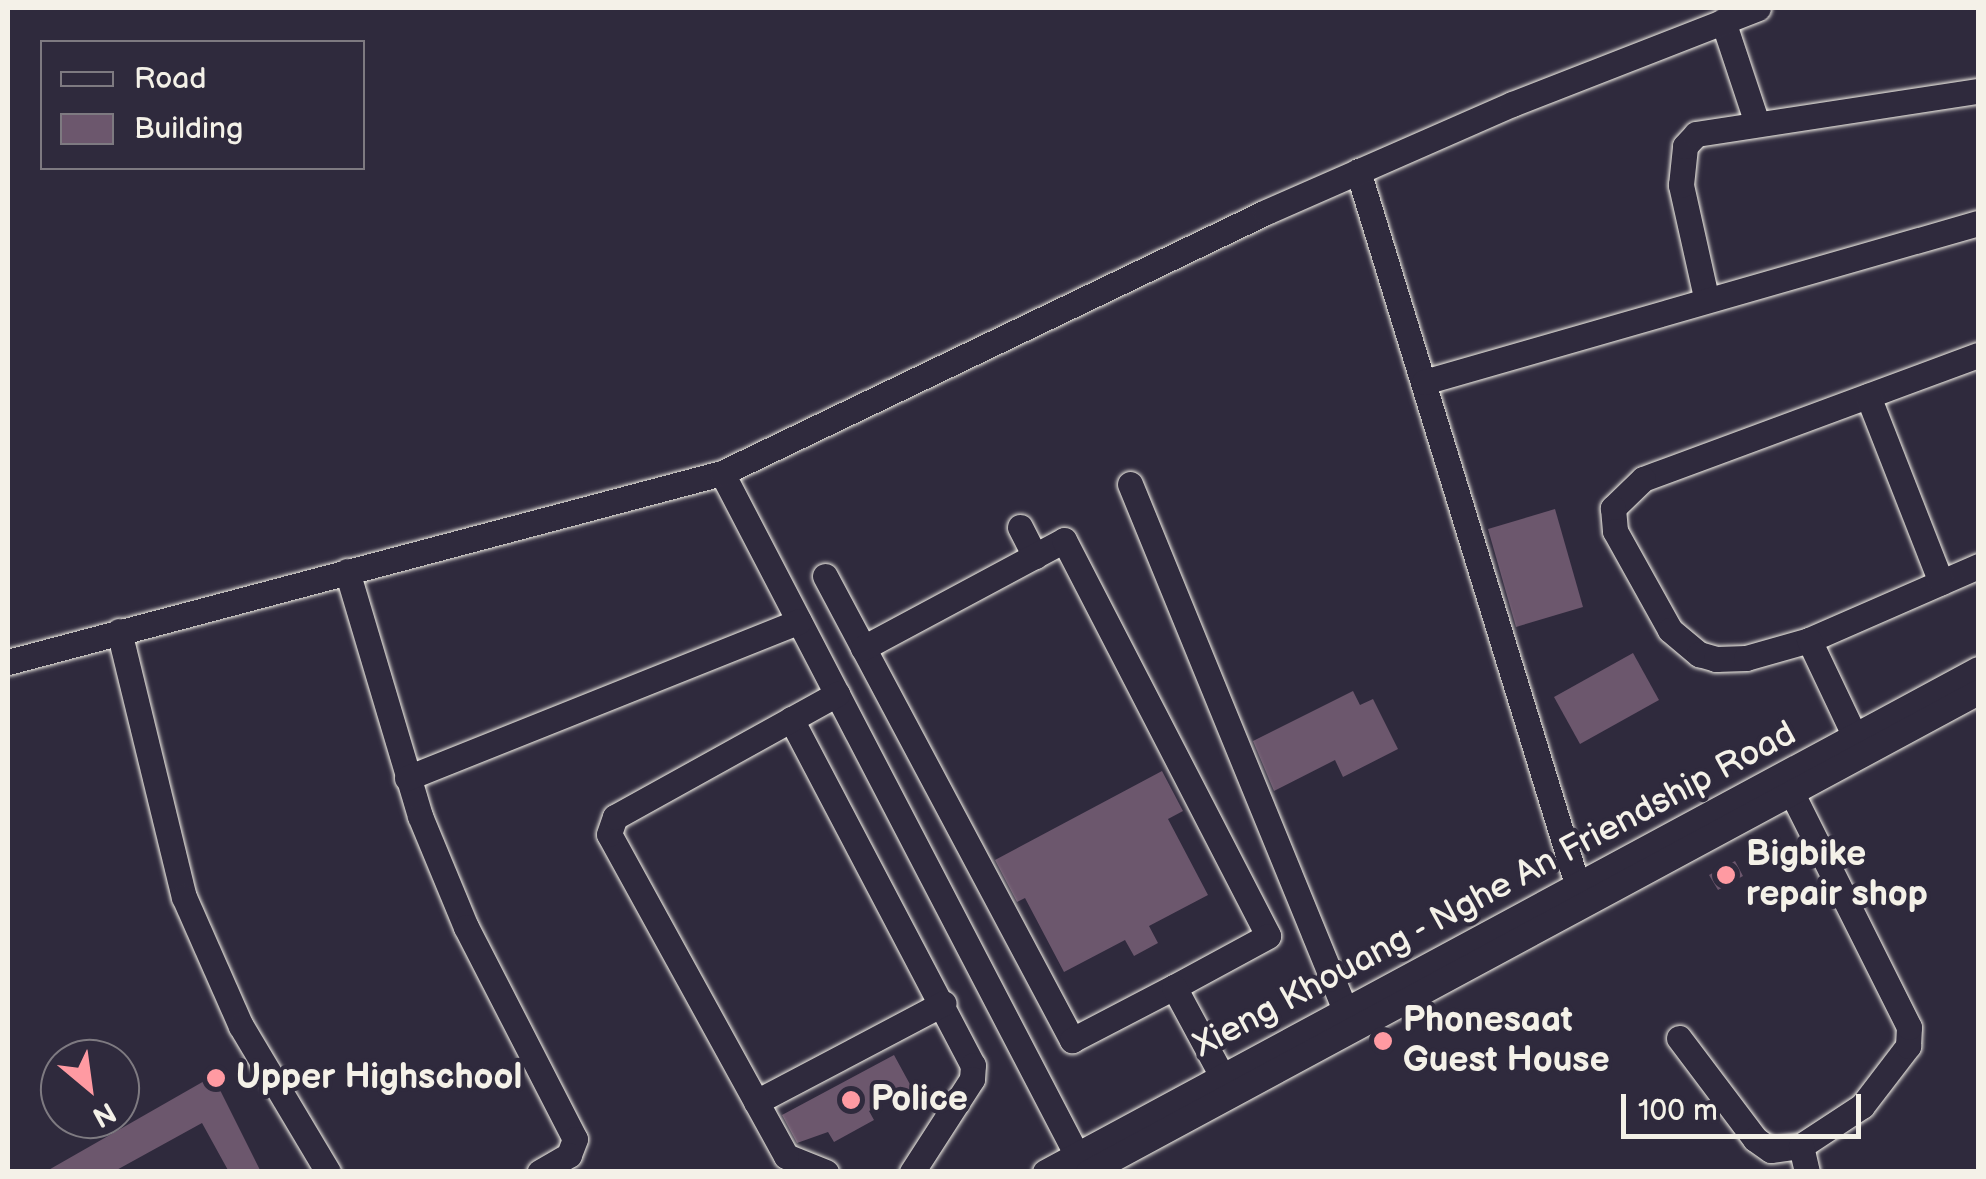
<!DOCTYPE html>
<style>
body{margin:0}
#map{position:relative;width:1986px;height:1179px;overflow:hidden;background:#2f2a3d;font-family:"Balsamiq Sans",sans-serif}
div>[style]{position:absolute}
.building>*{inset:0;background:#6c576d}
.roads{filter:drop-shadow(0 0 2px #f4f1e8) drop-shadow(0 0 2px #f4f1e8)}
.minor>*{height:25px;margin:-12.5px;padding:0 12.5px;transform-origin:12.5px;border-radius:12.5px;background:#2f2a3d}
.dots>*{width:28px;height:28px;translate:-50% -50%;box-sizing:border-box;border:5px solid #2f2a3d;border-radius:50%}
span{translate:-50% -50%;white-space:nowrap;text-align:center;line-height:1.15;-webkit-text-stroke:8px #2f2a3d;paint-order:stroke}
.poi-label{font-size:35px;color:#f4f1e8;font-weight:700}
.left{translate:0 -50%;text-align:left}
.street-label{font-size:35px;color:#f4f1e8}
.frame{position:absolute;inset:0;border:10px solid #f4f1e8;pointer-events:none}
.legend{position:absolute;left:40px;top:40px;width:325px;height:130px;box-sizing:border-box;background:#2f2a3d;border:2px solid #7e7a81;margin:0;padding:12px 18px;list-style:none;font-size:30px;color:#f4f1e8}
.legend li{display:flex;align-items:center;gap:20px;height:50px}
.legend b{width:50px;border:2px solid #7e7a81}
.north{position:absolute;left:40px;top:1039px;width:100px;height:100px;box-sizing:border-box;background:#2f2a3d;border:2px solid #7e7a81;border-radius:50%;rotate:151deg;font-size:28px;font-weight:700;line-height:40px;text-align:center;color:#f4f1e8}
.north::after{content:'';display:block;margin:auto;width:35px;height:45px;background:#ff9aa2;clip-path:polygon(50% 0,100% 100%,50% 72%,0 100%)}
.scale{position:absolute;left:1621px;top:1094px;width:240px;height:45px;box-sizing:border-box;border:5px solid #f4f1e8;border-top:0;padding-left:12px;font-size:30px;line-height:35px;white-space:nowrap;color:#f4f1e8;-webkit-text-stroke:8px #2f2a3d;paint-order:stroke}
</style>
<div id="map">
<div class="building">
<div style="clip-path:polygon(1555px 509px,1583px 607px,1516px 627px,1488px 529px)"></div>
<div style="clip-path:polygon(1633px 653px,1659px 700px,1580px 744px,1554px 697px)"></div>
<div style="clip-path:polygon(1353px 691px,1360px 705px,1373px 699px,1398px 749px,1343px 777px,1335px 760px,1274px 791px,1253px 741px)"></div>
<div style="clip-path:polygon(1162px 771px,1183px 811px,1168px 819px,1208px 895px,1149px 926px,1158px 943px,1134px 956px,1125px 940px,1064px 972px,1025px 898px,1017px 902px,995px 860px)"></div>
<div style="clip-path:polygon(1735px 861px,1743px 876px,1718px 890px,1709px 875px)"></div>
<div style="clip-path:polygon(894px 1055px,912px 1088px,869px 1111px,874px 1120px,834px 1142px,828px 1132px,797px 1143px,782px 1115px)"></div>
<div style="clip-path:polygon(213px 1076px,261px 1172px,229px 1172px,202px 1123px,113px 1172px,45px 1172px)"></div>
</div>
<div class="roads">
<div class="minor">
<div style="left:1723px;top:21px;width:108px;rotate:71.6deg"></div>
<div style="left:1358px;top:171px;width:759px;rotate:72.93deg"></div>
<div style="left:1706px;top:297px;width:115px;rotate:-102.6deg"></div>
<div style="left:1681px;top:185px;width:39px;rotate:-84deg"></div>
<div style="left:1685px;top:146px;width:16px;rotate:-47deg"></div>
<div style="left:1696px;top:134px;width:285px;rotate:-8.7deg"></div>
<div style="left:1978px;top:355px;width:357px;rotate:159.7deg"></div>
<div style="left:1643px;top:479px;width:42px;rotate:136deg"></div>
<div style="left:1613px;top:508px;width:23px;rotate:85deg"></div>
<div style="left:1615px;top:531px;width:113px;rotate:60.9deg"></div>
<div style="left:1670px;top:630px;width:38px;rotate:40deg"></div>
<div style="left:1699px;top:654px;width:18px;rotate:16deg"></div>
<div style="left:1716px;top:659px;width:30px;rotate:-2deg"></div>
<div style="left:1746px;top:658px;width:66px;rotate:-15.9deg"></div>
<div style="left:1809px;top:640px;width:184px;rotate:-23.6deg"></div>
<div style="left:1424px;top:382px;width:576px;rotate:-16.01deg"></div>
<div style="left:1868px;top:396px;width:200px;rotate:68.6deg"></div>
<div style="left:722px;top:473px;width:782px;rotate:62.52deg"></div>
<div style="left:1130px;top:484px;width:568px;rotate:67.77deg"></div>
<div style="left:1020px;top:527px;width:33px;rotate:63deg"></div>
<div style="left:347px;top:571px;width:256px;rotate:73.4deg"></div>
<div style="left:420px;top:816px;width:120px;rotate:67.5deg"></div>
<div style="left:466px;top:927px;width:238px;rotate:62.8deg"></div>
<div style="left:575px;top:1139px;width:17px;rotate:111deg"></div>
<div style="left:569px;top:1155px;width:34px;rotate:150deg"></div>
<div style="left:825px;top:576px;width:526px;rotate:61.97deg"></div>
<div style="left:1072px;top:1040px;width:115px;rotate:-27.5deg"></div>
<div style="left:119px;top:631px;width:274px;rotate:76.3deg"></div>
<div style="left:184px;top:897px;width:141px;rotate:66.2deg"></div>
<div style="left:241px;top:1026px;width:170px;rotate:59.2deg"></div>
<div style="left:1809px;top:640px;width:107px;rotate:64.6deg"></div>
<div style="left:863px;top:648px;width:228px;rotate:-28.2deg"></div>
<div style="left:1064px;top:540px;width:445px;rotate:62.7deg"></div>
<div style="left:1268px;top:936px;width:107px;rotate:151.5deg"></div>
<div style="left:1174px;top:987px;width:101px;rotate:61.7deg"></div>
<div style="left:8px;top:662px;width:739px;rotate:-14.83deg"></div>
<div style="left:722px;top:473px;width:603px;rotate:-25.63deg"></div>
<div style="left:1266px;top:212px;width:269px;rotate:-23.7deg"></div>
<div style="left:1512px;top:104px;width:264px;rotate:-21.3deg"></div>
<div style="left:791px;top:719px;width:391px;rotate:62.3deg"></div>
<div style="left:973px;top:1065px;width:14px;rotate:94deg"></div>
<div style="left:972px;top:1079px;width:111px;rotate:122.8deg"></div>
<div style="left:407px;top:778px;width:422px;rotate:-21.8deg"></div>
<div style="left:1679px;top:1038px;width:126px;rotate:53deg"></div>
<div style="left:1755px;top:1139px;width:19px;rotate:35deg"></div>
<div style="left:1771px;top:1150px;width:30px;rotate:-8deg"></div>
<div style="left:1801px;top:1146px;width:73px;rotate:-33.3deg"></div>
<div style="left:1862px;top:1106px;width:76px;rotate:-52.5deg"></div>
<div style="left:1908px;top:1046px;width:19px;rotate:-87deg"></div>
<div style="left:1909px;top:1027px;width:262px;rotate:-116.6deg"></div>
<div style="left:756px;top:1102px;width:212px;rotate:-27.8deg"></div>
<div style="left:1801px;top:1146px;width:27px;rotate:77deg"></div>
<div style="left:826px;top:1172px;width:43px;rotate:-158.2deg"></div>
<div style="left:786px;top:1156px;width:367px;rotate:-118.8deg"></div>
<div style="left:609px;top:834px;width:18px;rotate:-71deg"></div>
<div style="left:615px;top:817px;width:254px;rotate:-29deg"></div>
<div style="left:1045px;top:1172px;width:1060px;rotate:-28.33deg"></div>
<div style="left:1088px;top:1172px;width:1011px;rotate:-28.34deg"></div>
</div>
</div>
<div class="dots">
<div style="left:1726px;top:875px;background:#ff9aa2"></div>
<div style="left:1383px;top:1041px;background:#ff9aa2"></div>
<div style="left:216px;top:1078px;background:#ff9aa2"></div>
<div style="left:851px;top:1100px;background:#ff9aa2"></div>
</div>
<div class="poi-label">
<span class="left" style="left:1746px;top:875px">Bigbike<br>repair shop</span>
<span class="left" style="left:1403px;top:1041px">Phonesaat<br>Guest House</span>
<span class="left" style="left:236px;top:1078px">Upper Highschool</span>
<span class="left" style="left:871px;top:1100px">Police</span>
</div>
<div class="street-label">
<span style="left:1495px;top:890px;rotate:-28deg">Xieng Khouang - Nghe An Friendship Road</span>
</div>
<div class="frame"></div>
<ul class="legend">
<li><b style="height:12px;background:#2f2a3d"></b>Road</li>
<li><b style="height:28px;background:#6c576d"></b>Building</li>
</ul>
<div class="north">N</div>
<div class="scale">100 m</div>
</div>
